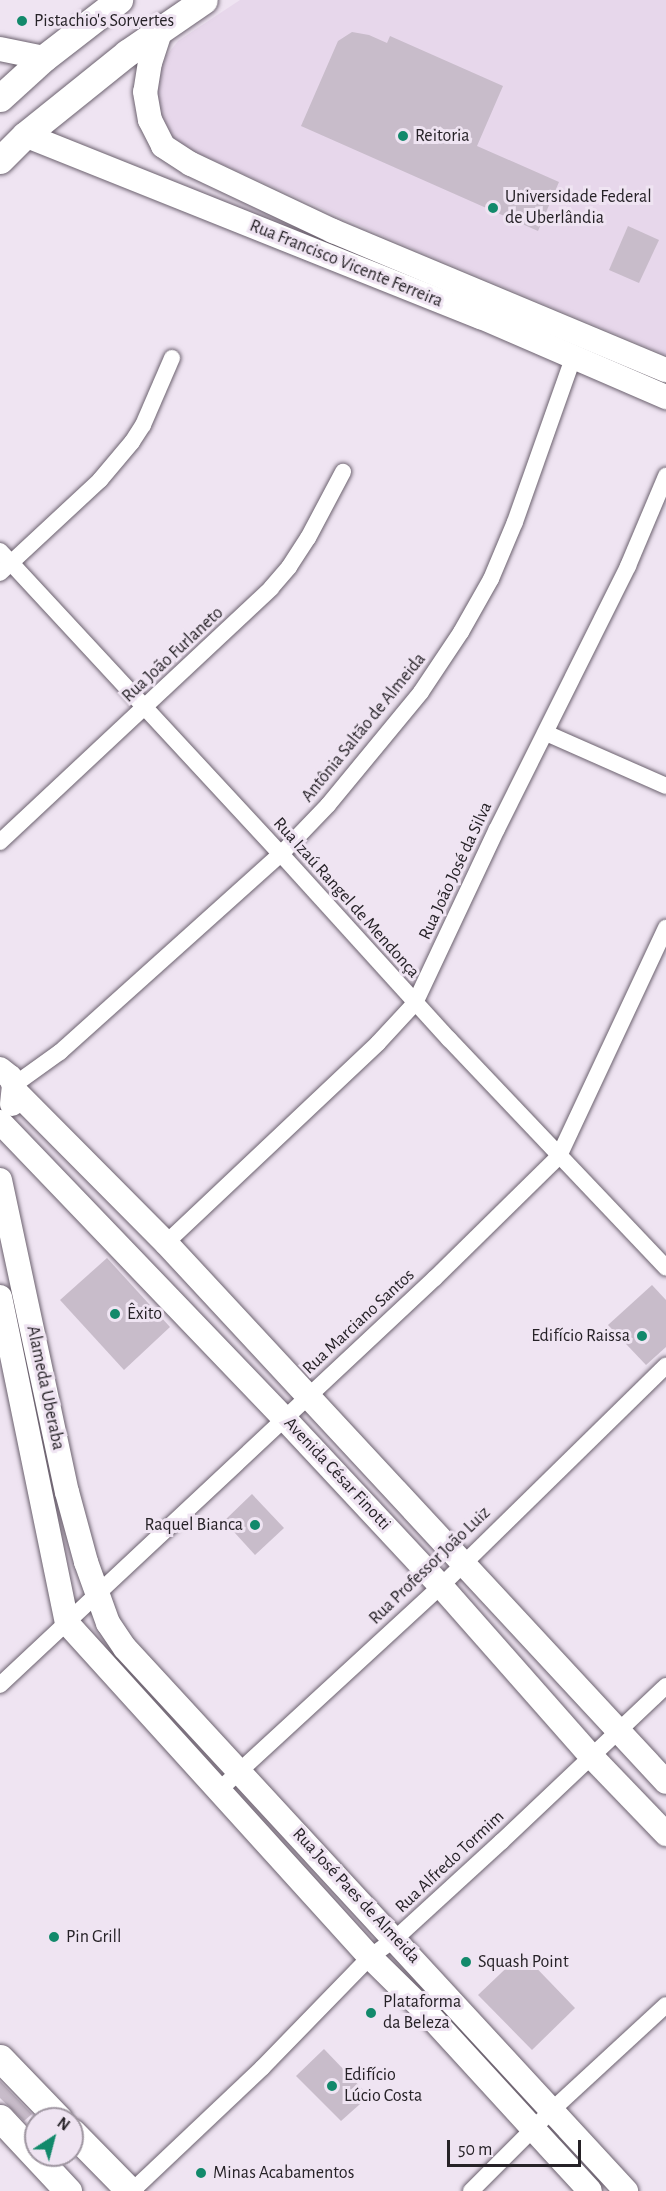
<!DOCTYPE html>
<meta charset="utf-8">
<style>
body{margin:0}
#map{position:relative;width:666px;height:2191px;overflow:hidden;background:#efe4f2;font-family:"Alegreya Sans",sans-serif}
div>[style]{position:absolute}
.built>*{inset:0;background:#e7d7eb}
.building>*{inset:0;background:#c8bcca}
.roads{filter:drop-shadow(0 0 2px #6b616e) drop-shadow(0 0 2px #6b616e)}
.street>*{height:16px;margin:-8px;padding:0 8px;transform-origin:8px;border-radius:8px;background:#fff}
.secondary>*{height:24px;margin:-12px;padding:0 12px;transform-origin:12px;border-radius:12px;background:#fff}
.primary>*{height:27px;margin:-13.5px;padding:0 13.5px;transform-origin:13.5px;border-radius:13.5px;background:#fff}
.dots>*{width:16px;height:16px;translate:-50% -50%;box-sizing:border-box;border:3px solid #efe4f2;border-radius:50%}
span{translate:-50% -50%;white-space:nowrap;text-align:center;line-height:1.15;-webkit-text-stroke:6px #efe4f2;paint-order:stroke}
.poi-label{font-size:18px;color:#262227}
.left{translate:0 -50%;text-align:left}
.right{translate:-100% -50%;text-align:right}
.street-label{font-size:18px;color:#262227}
.north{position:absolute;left:24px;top:2107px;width:60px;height:60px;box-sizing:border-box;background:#efe4f2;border:2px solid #9f96a1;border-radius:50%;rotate:36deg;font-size:16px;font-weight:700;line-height:24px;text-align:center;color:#262227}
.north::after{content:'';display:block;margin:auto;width:21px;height:27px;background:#12896b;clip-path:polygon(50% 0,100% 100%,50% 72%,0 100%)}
.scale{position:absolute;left:447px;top:2140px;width:134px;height:27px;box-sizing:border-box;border:3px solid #262227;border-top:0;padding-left:8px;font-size:18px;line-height:21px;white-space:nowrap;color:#262227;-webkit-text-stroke:4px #efe4f2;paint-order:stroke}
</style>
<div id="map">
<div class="built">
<div style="clip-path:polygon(240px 0,666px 0,666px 355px,397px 242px,188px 149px,176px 140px,167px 130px,159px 111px,156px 89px,160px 70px,167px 55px,178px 41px)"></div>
</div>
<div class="building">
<div style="clip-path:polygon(352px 32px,369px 35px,387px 43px,390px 36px,503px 86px,477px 146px,559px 182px,538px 231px,301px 126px,338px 41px)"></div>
<div style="clip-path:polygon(628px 226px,659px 240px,639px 283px,609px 270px)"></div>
<div style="clip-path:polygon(107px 1258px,170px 1327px,124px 1370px,60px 1300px)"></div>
<div style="clip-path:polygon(652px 1285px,666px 1300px,666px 1347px,646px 1365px,608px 1325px)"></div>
<div style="clip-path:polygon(252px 1494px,284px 1528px,255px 1555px,224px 1521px)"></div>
<div style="clip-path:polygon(522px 1953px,575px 2008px,532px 2050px,478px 1995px)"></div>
<div style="clip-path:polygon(324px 2049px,369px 2096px,341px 2121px,296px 2076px)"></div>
<div style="clip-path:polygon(0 2081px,32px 2114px,24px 2121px,0 2098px)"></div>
</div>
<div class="roads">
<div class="street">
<div style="left:0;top:551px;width:413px;rotate:47.2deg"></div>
<div style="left:281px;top:854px;width:250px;rotate:47.8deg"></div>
<div style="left:449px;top:1039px;width:315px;rotate:46.5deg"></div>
<div style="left:0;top:573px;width:137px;rotate:-42.9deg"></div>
<div style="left:100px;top:480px;width:50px;rotate:-49.9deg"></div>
<div style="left:132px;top:442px;width:20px;rotate:-57deg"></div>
<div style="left:143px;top:425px;width:73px;rotate:-66.6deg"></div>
<div style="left:546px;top:733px;width:131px;rotate:23.8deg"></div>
<div style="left:0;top:842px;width:371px;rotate:-43.1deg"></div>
<div style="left:271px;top:588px;width:28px;rotate:-49deg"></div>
<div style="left:289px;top:567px;width:35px;rotate:-57deg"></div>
<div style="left:308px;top:538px;width:75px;rotate:-62.1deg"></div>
<div style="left:14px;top:1085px;width:57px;rotate:-35.7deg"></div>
<div style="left:60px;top:1052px;width:297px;rotate:-41.9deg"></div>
<div style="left:281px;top:854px;width:68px;rotate:-46.2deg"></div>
<div style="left:328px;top:805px;width:146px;rotate:-50.5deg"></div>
<div style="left:421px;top:692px;width:72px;rotate:-56.3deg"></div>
<div style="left:461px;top:632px;width:61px;rotate:-60.5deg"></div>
<div style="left:491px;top:579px;width:62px;rotate:-67.2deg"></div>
<div style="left:515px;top:522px;width:174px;rotate:-70.5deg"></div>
<div style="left:166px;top:1243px;width:291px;rotate:-43.3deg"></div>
<div style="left:378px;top:1043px;width:54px;rotate:-47.2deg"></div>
<div style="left:415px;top:1003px;width:192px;rotate:-64.8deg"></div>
<div style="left:497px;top:829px;width:294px;rotate:-63.5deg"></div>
<div style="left:628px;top:566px;width:98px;rotate:-67.1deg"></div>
<div style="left:0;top:1685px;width:596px;rotate:-43.1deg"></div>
<div style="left:435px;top:1278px;width:174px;rotate:-44.5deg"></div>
<div style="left:559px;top:1156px;width:252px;rotate:-64.9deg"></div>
<div style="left:218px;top:1791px;width:303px;rotate:-42.6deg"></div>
<div style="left:441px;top:1586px;width:315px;rotate:-44.4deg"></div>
<div style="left:132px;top:2191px;width:179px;rotate:-43.4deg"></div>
<div style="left:262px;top:2068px;width:155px;rotate:-45.8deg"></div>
<div style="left:370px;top:1957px;width:31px;rotate:-36deg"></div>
<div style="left:395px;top:1939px;width:144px;rotate:-42.5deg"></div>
<div style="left:501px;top:1842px;width:227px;rotate:-43.4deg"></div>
<div style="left:471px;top:2191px;width:113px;rotate:-45deg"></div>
<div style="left:551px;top:2111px;width:156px;rotate:-42.7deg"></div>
</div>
<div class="secondary">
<div style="left:162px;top:26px;width:38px;rotate:108deg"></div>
<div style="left:150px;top:62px;width:30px;rotate:99deg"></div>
<div style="left:145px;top:92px;width:28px;rotate:80deg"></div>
<div style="left:150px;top:120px;width:29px;rotate:63deg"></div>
<div style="left:163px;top:146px;width:33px;rotate:33deg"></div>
<div style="left:191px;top:164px;width:157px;rotate:25.3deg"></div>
<div style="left:333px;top:231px;width:361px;rotate:22.7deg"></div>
<div style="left:0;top:49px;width:45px;rotate:11.6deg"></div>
<div style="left:25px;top:135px;width:491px;rotate:21.8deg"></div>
<div style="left:481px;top:317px;width:202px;rotate:23.4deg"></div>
<div style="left:0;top:1069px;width:13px;rotate:39deg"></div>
<div style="left:10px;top:1077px;width:9px;rotate:63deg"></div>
<div style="left:14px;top:1085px;width:19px;rotate:96deg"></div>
<div style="left:14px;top:1090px;width:216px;rotate:45.2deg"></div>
<div style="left:166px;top:1243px;width:735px;rotate:47.15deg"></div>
<div style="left:0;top:1122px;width:412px;rotate:46.2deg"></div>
<div style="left:285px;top:1419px;width:229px;rotate:47deg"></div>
<div style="left:441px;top:1586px;width:228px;rotate:48.6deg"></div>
<div style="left:592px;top:1757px;width:107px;rotate:46.1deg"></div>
<div style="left:0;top:1180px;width:319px;rotate:77.9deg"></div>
<div style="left:67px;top:1492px;width:73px;rotate:74.8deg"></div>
<div style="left:86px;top:1562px;width:65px;rotate:70.2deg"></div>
<div style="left:108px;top:1623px;width:30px;rotate:56deg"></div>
<div style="left:125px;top:1648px;width:739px;rotate:47.3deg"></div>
<div style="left:0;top:1297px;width:333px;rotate:78.4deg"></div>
<div style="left:67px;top:1623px;width:451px;rotate:47.8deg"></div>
<div style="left:370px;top:1957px;width:80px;rotate:44.5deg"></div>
<div style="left:427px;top:2013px;width:241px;rotate:47.5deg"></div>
</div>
<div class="primary">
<div style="left:0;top:98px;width:59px;rotate:-42.3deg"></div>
<div style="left:44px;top:58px;width:95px;rotate:-37.7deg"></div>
<div style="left:0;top:160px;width:35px;rotate:-45deg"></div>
<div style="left:25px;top:135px;width:131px;rotate:-38.8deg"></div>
<div style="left:127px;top:53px;width:93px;rotate:-34.5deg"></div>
<div style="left:0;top:2058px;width:85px;rotate:46deg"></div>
<div style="left:0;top:2118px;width:100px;rotate:47deg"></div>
<div style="left:72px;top:2132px;width:83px;rotate:45.5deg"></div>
</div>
</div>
<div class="dots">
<div style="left:22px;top:21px;background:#12896b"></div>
<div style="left:403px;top:136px;background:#12896b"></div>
<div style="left:493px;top:208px;background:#12896b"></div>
<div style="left:115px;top:1314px;background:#12896b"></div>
<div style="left:642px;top:1336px;background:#12896b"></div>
<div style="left:255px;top:1525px;background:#12896b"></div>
<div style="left:54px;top:1937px;background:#12896b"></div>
<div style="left:466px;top:1962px;background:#12896b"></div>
<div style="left:371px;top:2013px;background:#12896b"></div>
<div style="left:332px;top:2086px;background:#12896b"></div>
<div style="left:201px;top:2173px;background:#12896b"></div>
</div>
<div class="poi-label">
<span class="left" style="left:34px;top:21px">Pistachio's Sorvertes</span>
<span class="left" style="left:415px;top:136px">Reitoria</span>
<span class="left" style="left:505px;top:208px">Universidade Federal<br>de Uberlândia</span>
<span class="left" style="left:127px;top:1314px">Êxito</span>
<span class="right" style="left:630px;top:1336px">Edifício Raissa</span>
<span class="right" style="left:243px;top:1525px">Raquel Bianca</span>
<span class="left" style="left:66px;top:1937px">Pin Grill</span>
<span class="left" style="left:478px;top:1962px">Squash Point</span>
<span class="left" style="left:383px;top:2013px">Plataforma<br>da Beleza</span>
<span class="left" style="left:344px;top:2086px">Edifício<br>Lúcio Costa</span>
<span class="left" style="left:213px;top:2173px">Minas Acabamentos</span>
</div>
<div class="street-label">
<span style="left:346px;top:264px;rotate:22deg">Rua Francisco Vicente Ferreira</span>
<span style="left:173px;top:655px;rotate:-43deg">Rua João Furlaneto</span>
<span style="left:364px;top:728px;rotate:-51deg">Antônia Saltão de Almeida</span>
<span style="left:456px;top:871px;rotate:-65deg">Rua João José da Silva</span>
<span style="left:346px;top:898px;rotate:48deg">Rua Izaú Rangel de Mendonça</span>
<span style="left:359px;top:1322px;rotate:-43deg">Rua Marciano Santos</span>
<span style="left:45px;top:1388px;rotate:78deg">Alameda Uberaba</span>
<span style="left:337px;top:1474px;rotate:47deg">Avenida César Finotti</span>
<span style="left:430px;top:1566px;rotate:-44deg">Rua Professor João Luiz</span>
<span style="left:450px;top:1862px;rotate:-43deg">Rua Alfredo Tormim</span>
<span style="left:356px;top:1896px;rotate:47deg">Rua José Paes de Almeida</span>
</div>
<div class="north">N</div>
<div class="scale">50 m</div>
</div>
